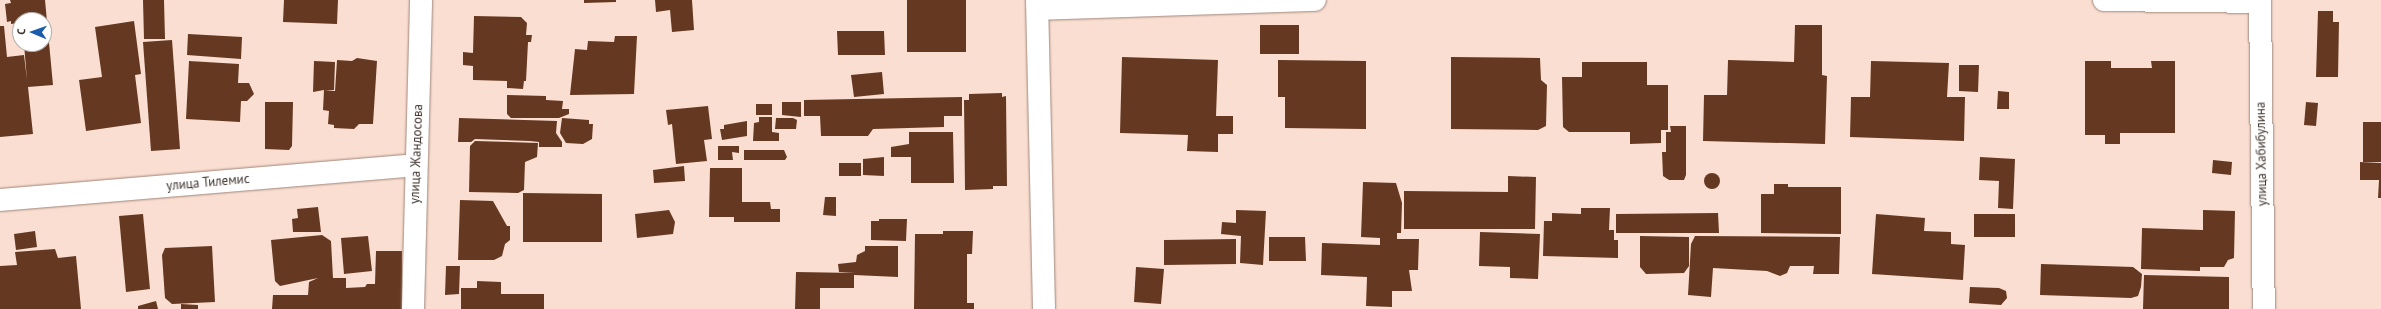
<!DOCTYPE html>
<meta charset="utf-8">
<style>
body{margin:0}
#map{position:relative;width:2381px;height:309px;overflow:hidden;background:#faded1;font-family:"PT Sans",sans-serif}
div>[style]{position:absolute}
.building>*{inset:0;background:#653821}
.round{border-radius:50%}
.roads{filter:drop-shadow(0 0 1px #9f867a) drop-shadow(0 0 1px #9f867a)}
.minor>*{height:22px;margin:-11px;padding:0 11px;transform-origin:11px;border-radius:11px;background:#fff}
span{translate:-50% -50%;white-space:nowrap;text-align:center;line-height:1.15;-webkit-text-stroke:4px #fff;paint-order:stroke}
.street-label{font-size:13px;color:#403530}
.north{position:absolute;left:12px;top:12px;width:40px;height:40px;box-sizing:border-box;background:#fff;border:1px solid #b3aeac;border-radius:50%;rotate:272deg;font-size:11px;font-weight:700;line-height:16px;text-align:center;color:#403530}
.north::after{content:'';display:block;margin:auto;width:14px;height:18px;background:#1c5cad;clip-path:polygon(50% 0,100% 100%,50% 72%,0 100%)}
</style>
<div id="map">
<div class="building">
<div style="clip-path:polygon(10px 0,45px 0,53px 85px,28px 87px,33px 134px,0 137px,0 26px,4px 26px,7px 57px,24px 55px,27px 80px,24px 44px,44px 44px,44px 20px,20px 20px,20px 23px,11px 24px,11px 21px,7px 22px,5px 4px,11px 3px)"></div>
<div style="clip-path:polygon(143px 0,164px 0,165px 39px,144px 39px)"></div>
<div style="clip-path:polygon(284px 0,338px 0,337px 24px,283px 22px)"></div>
<div style="clip-path:polygon(584px 0,616px 0,616px 2px,584px 3px)"></div>
<div style="clip-path:polygon(655px 0,692px 0,694px 30px,672px 32px,670px 10px,656px 12px)"></div>
<div style="clip-path:polygon(907px 0,966px 0,966px 52px,907px 52px)"></div>
<div style="clip-path:polygon(2318px 11px,2333px 11px,2333px 22px,2339px 22px,2338px 77px,2316px 77px)"></div>
<div style="clip-path:polygon(474px 16px,521px 17px,527px 23px,526px 35px,532px 35px,531px 42px,528px 42px,526px 81px,524px 81px,523px 89px,507px 88px,507px 81px,473px 80px,473px 66px,463px 65px,463px 52px,473px 53px)"></div>
<div style="clip-path:polygon(134px 21px,141px 74px,135px 75px,141px 123px,86px 131px,79px 80px,102px 77px,95px 27px)"></div>
<div style="clip-path:polygon(1260px 25px,1299px 25px,1299px 54px,1260px 54px)"></div>
<div style="clip-path:polygon(1795px 25px,1822px 25px,1822px 75px,1827px 76px,1825px 144px,1703px 141px,1704px 95px,1727px 95px,1728px 60px,1794px 62px)"></div>
<div style="clip-path:polygon(837px 31px,884px 31px,885px 55px,838px 55px)"></div>
<div style="clip-path:polygon(188px 34px,242px 37px,241px 59px,187px 55px)"></div>
<div style="clip-path:polygon(615px 36px,637px 36px,634px 94px,570px 95px,575px 49px,587px 50px,588px 41px,614px 42px)"></div>
<div style="clip-path:polygon(172px 40px,180px 149px,151px 151px,143px 42px)"></div>
<div style="clip-path:polygon(1122px 57px,1218px 60px,1216px 116px,1233px 116px,1233px 134px,1218px 134px,1218px 152px,1187px 151px,1188px 135px,1120px 133px)"></div>
<div style="clip-path:polygon(1451px 57px,1540px 58px,1541px 80px,1547px 85px,1546px 126px,1538px 130px,1451px 129px)"></div>
<div style="clip-path:polygon(357px 58px,377px 61px,373px 124px,359px 124px,354px 129px,334px 128px,334px 125px,328px 124px,329px 111px,323px 110px,324px 90px,313px 92px,314px 61px,335px 62px,334px 90px,325px 91px,335px 91px,337px 60px,352px 61px)"></div>
<div style="clip-path:polygon(1278px 60px,1366px 61px,1366px 129px,1285px 128px,1285px 97px,1278px 97px)"></div>
<div style="clip-path:polygon(189px 61px,239px 64px,238px 83px,249px 83px,254px 94px,247px 101px,241px 101px,240px 122px,186px 119px)"></div>
<div style="clip-path:polygon(1871px 61px,1949px 63px,1947px 97px,1965px 97px,1964px 141px,1850px 137px,1851px 97px,1870px 97px)"></div>
<div style="clip-path:polygon(2085px 61px,2111px 61px,2111px 68px,2152px 68px,2151px 61px,2175px 61px,2175px 133px,2120px 133px,2120px 144px,2105px 144px,2105px 135px,2085px 135px)"></div>
<div style="clip-path:polygon(1582px 62px,1647px 62px,1647px 85px,1668px 85px,1668px 130px,1661px 130px,1661px 143px,1630px 144px,1630px 132px,1569px 132px,1563px 127px,1562px 77px,1582px 77px)"></div>
<div style="clip-path:polygon(1959px 65px,1979px 65px,1978px 92px,1959px 91px)"></div>
<div style="clip-path:polygon(882px 72px,884px 94px,854px 97px,851px 75px)"></div>
<div style="clip-path:polygon(1998px 91px,2009px 92px,2009px 109px,1997px 109px)"></div>
<div style="clip-path:polygon(1002px 93px,1002px 97px,1006px 96px,1007px 186px,993px 186px,993px 189px,965px 190px,964px 100px,969px 100px,969px 94px)"></div>
<div style="clip-path:polygon(507px 95px,546px 96px,546px 100px,563px 101px,562px 109px,569px 109px,569px 114px,559px 118px,511px 118px,507px 114px)"></div>
<div style="clip-path:polygon(962px 97px,962px 116px,944px 116px,944px 127px,873px 129px,868px 136px,821px 136px,820px 116px,804px 116px,804px 100px)"></div>
<div style="clip-path:polygon(265px 102px,293px 102px,292px 146px,289px 150px,265px 149px)"></div>
<div style="clip-path:polygon(782px 102px,801px 102px,801px 117px,782px 115px)"></div>
<div style="clip-path:polygon(2306px 102px,2318px 103px,2316px 126px,2304px 125px)"></div>
<div style="clip-path:polygon(756px 104px,772px 104px,772px 115px,756px 115px)"></div>
<div style="clip-path:polygon(708px 106px,712px 139px,704px 140px,707px 161px,676px 164px,672px 124px,668px 125px,666px 110px)"></div>
<div style="clip-path:polygon(759px 117px,772px 117px,772px 132px,779px 133px,779px 141px,753px 141px,754px 123px,759px 122px)"></div>
<div style="clip-path:polygon(459px 118px,557px 121px,556px 133px,562px 142px,562px 147px,539px 147px,539px 142px,530px 141px,475px 139px,471px 142px,458px 142px)"></div>
<div style="clip-path:polygon(562px 118px,589px 120px,589px 124px,593px 124px,592px 139px,583px 144px,566px 143px,560px 133px)"></div>
<div style="clip-path:polygon(776px 118px,793px 118px,797px 120px,796px 129px,775px 129px)"></div>
<div style="clip-path:polygon(747px 121px,747px 136px,722px 140px,720px 129px,724px 129px,724px 125px)"></div>
<div style="clip-path:polygon(2363px 122px,2381px 122px,2381px 162px,2363px 162px)"></div>
<div style="clip-path:polygon(1670px 126px,1686px 126px,1686px 175px,1684px 180px,1669px 180px,1663px 176px,1662px 152px,1666px 152px,1666px 132px,1671px 132px)"></div>
<div style="clip-path:polygon(909px 132px,953px 132px,954px 183px,911px 183px,911px 157px,891px 157px,891px 147px,909px 144px)"></div>
<div style="clip-path:polygon(475px 141px,538px 143px,537px 157px,525px 162px,524px 190px,518px 193px,469px 192px,470px 146px)"></div>
<div style="clip-path:polygon(718px 146px,739px 146px,739px 153px,732px 152px,733px 160px,718px 160px)"></div>
<div style="clip-path:polygon(744px 150px,784px 150px,787px 157px,785px 160px,744px 160px)"></div>
<div style="clip-path:polygon(884px 157px,884px 176px,863px 175px,863px 159px)"></div>
<div style="clip-path:polygon(1980px 157px,2015px 159px,2013px 209px,1998px 208px,1999px 181px,1979px 180px)"></div>
<div style="clip-path:polygon(2213px 160px,2232px 162px,2231px 175px,2212px 173px)"></div>
<div style="clip-path:polygon(2360px 162px,2381px 163px,2381px 198px,2378px 198px,2379px 180px,2360px 180px)"></div>
<div style="clip-path:polygon(839px 163px,861px 163px,861px 176px,839px 176px)"></div>
<div style="clip-path:polygon(684px 166px,685px 181px,654px 183px,653px 170px)"></div>
<div style="clip-path:polygon(710px 168px,742px 168px,742px 202px,770px 202px,771px 209px,780px 209px,780px 222px,734px 222px,734px 217px,709px 217px)"></div>
<div class="round" style="left:1704px;top:173px;width:16px;height:16px"></div>
<div style="clip-path:polygon(1508px 176px,1536px 177px,1535px 229px,1404px 229px,1404px 191px,1508px 192px)"></div>
<div style="clip-path:polygon(1363px 182px,1396px 183px,1402px 203px,1401px 233px,1397px 233px,1397px 239px,1419px 239px,1418px 270px,1409px 270px,1412px 291px,1392px 291px,1392px 307px,1366px 306px,1367px 277px,1321px 275px,1322px 243px,1380px 245px,1380px 238px,1361px 237px)"></div>
<div style="clip-path:polygon(1774px 184px,1788px 184px,1788px 187px,1841px 187px,1841px 234px,1761px 233px,1761px 194px,1774px 194px)"></div>
<div style="clip-path:polygon(523px 193px,602px 194px,602px 242px,523px 242px)"></div>
<div style="clip-path:polygon(825px 197px,836px 197px,836px 216px,823px 215px)"></div>
<div style="clip-path:polygon(460px 200px,493px 201px,507px 226px,510px 226px,510px 240px,505px 244px,502px 256px,494px 260px,458px 260px)"></div>
<div style="clip-path:polygon(318px 207px,321px 232px,293px 232px,292px 219px,298px 218px,297px 209px)"></div>
<div style="clip-path:polygon(1581px 208px,1610px 208px,1609px 230px,1614px 230px,1614px 240px,1618px 240px,1618px 258px,1543px 256px,1544px 221px,1552px 221px,1552px 213px,1581px 214px)"></div>
<div style="clip-path:polygon(669px 210px,675px 222px,673px 234px,637px 238px,635px 214px)"></div>
<div style="clip-path:polygon(1236px 210px,1266px 211px,1263px 265px,1240px 263px,1241px 236px,1221px 234px,1222px 222px,1236px 223px)"></div>
<div style="clip-path:polygon(2203px 210px,2235px 211px,2234px 258px,2228px 260px,2224px 267px,2200px 267px,2200px 271px,2141px 269px,2142px 228px,2203px 230px)"></div>
<div style="clip-path:polygon(1718px 213px,1719px 233px,1616px 233px,1616px 214px)"></div>
<div style="clip-path:polygon(143px 214px,150px 289px,126px 292px,119px 216px)"></div>
<div style="clip-path:polygon(1876px 214px,1925px 218px,1924px 231px,1951px 232px,1951px 244px,1965px 245px,1963px 280px,1872px 274px)"></div>
<div style="clip-path:polygon(1974px 214px,2015px 214px,2015px 237px,1974px 237px)"></div>
<div style="clip-path:polygon(879px 219px,907px 219px,906px 241px,871px 240px,871px 221px,879px 221px)"></div>
<div style="clip-path:polygon(35px 231px,37px 247px,16px 250px,14px 234px)"></div>
<div style="clip-path:polygon(943px 231px,973px 231px,972px 254px,967px 254px,967px 303px,974px 303px,974px 309px,914px 309px,915px 234px,943px 234px)"></div>
<div style="clip-path:polygon(1480px 232px,1540px 234px,1538px 279px,1510px 278px,1510px 267px,1479px 266px)"></div>
<div style="clip-path:polygon(322px 235px,331px 241px,333px 278px,325px 278px,346px 278px,346px 288px,365px 287px,367px 284px,375px 284px,376px 251px,402px 251px,402px 309px,272px 309px,273px 295px,308px 295px,309px 282px,318px 278px,280px 286px,275px 281px,271px 240px)"></div>
<div style="clip-path:polygon(368px 236px,372px 271px,344px 274px,341px 238px)"></div>
<div style="clip-path:polygon(1640px 236px,1689px 237px,1689px 266px,1684px 273px,1646px 274px,1640px 267px)"></div>
<div style="clip-path:polygon(1695px 236px,1840px 237px,1839px 274px,1813px 274px,1814px 266px,1790px 266px,1787px 273px,1780px 276px,1767px 271px,1713px 268px,1711px 297px,1688px 295px,1691px 244px)"></div>
<div style="clip-path:polygon(1269px 237px,1305px 237px,1306px 261px,1269px 261px)"></div>
<div style="clip-path:polygon(1236px 239px,1236px 264px,1164px 265px,1164px 240px)"></div>
<div style="clip-path:polygon(212px 246px,215px 302px,172px 304px,165px 298px,162px 255px,165px 248px)"></div>
<div style="clip-path:polygon(865px 246px,898px 246px,898px 277px,854px 275px,854px 288px,820px 288px,820px 309px,795px 309px,796px 272px,855px 273px,839px 272px,838px 264px,856px 262px,857px 255px,865px 251px)"></div>
<div style="clip-path:polygon(55px 249px,58px 258px,76px 256px,81px 309px,0 309px,0 266px,17px 265px,15px 252px)"></div>
<div style="clip-path:polygon(2041px 264px,2133px 267px,2142px 274px,2141px 287px,2138px 296px,2131px 298px,2040px 295px)"></div>
<div style="clip-path:polygon(446px 266px,460px 266px,459px 294px,445px 295px)"></div>
<div style="clip-path:polygon(1136px 267px,1164px 269px,1161px 304px,1134px 302px)"></div>
<div style="clip-path:polygon(2144px 275px,2229px 277px,2229px 309px,2143px 309px)"></div>
<div style="clip-path:polygon(477px 281px,501px 282px,501px 294px,544px 294px,544px 309px,461px 309px,461px 288px,477px 288px)"></div>
<div style="clip-path:polygon(1970px 287px,1999px 288px,2006px 291px,2007px 298px,2001px 305px,1969px 303px)"></div>
<div style="clip-path:polygon(156px 301px,158px 309px,138px 309px,138px 306px)"></div>
<div style="clip-path:polygon(181px 304px,198px 305px,198px 309px,181px 309px)"></div>
</div>
<div class="roads">
<div class="minor">
<div style="left:1037px;top:0;width:309px;rotate:88.7deg"></div>
<div style="left:2104px;top:0;width:156px;rotate:0.7deg"></div>
<div style="left:2260px;top:0;width:309px;rotate:89.3deg"></div>
<div style="left:1038px;top:9px;width:277px;rotate:-1.9deg"></div>
<div style="left:0;top:200px;width:417px;rotate:-4.8deg"></div>
<div style="left:413px;top:309px;width:309px;rotate:-88.5deg"></div>
</div>
</div>
<div class="street-label">
<span style="left:417px;top:154px;rotate:-88deg">улица Жандосова</span>
<span style="left:2262px;top:154px;rotate:-91deg">улица Хабибулина</span>
<span style="left:208px;top:183px;rotate:-5deg">улица Тилемис</span>
</div>
<div class="north">С</div>
</div>
